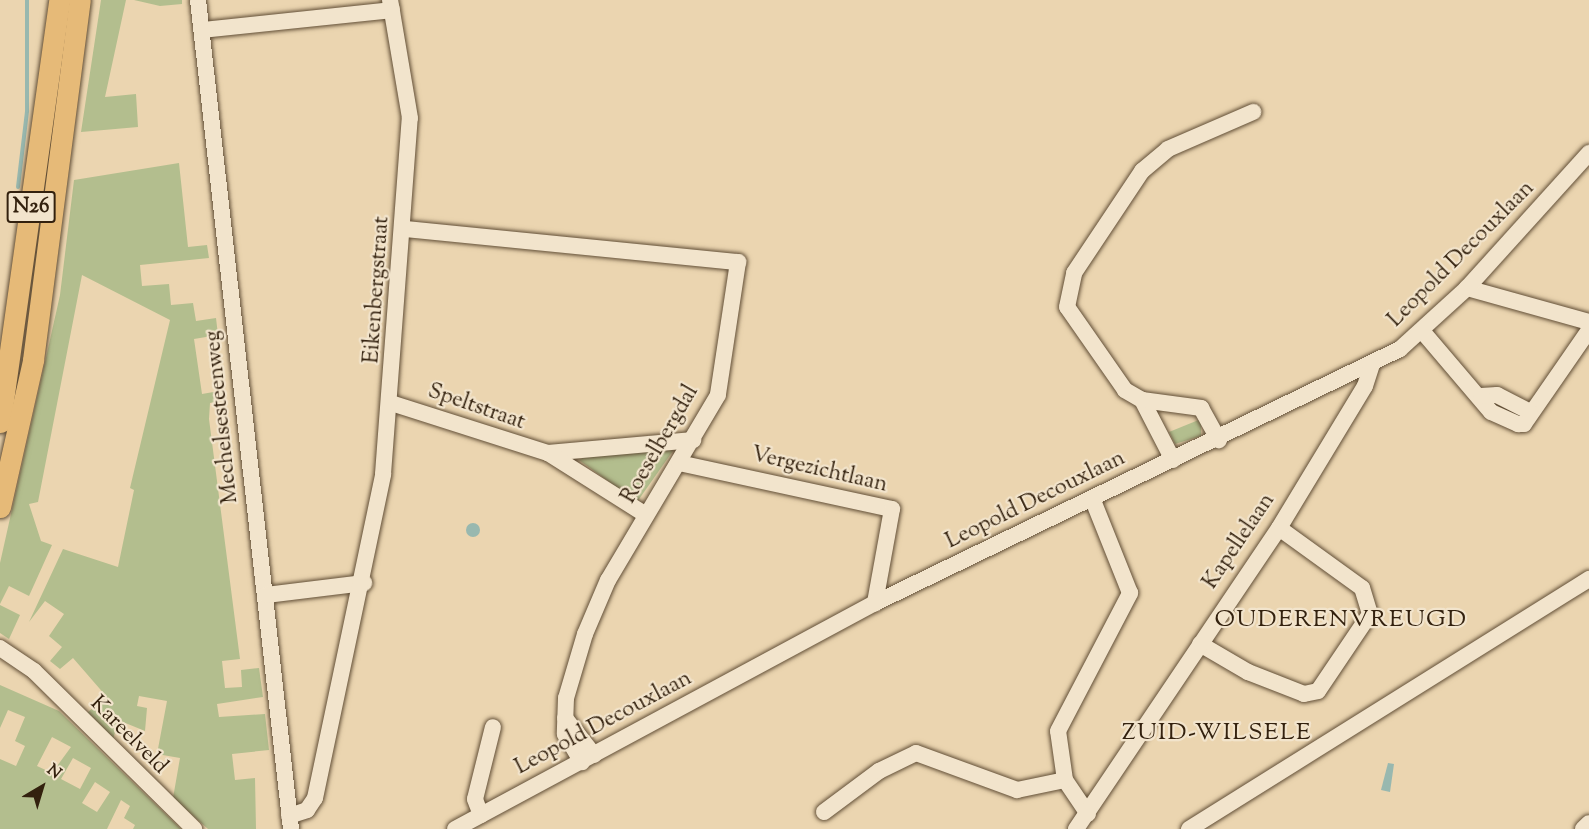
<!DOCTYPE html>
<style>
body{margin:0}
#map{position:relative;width:1589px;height:829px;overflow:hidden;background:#ebd5b0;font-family:"Sorts Mill Goudy",serif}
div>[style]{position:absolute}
.green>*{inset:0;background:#b3be8e}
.water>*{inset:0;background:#98b8af}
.round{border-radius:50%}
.stream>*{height:4px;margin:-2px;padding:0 2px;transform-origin:2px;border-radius:2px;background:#98b8af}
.roads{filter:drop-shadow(0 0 2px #614e36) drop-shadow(0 0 2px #614e36)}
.minor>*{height:16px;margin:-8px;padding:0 8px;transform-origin:8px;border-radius:8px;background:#f2e4cc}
.major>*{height:21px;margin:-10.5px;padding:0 10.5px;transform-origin:10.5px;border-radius:10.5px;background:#e6ba78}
span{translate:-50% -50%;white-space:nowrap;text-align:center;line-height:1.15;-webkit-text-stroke:4.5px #f2e4cc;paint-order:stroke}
.shield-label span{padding:2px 4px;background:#f2e4cc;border:2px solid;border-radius:4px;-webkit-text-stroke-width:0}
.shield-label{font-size:21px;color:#33210e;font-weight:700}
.street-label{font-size:22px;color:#33210e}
.neighbourhood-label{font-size:24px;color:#33210e;letter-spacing:1.5px}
.north{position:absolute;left:12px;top:757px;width:60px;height:60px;-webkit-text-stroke:4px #f2e4cc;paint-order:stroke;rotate:38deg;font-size:16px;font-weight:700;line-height:24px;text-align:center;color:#33210e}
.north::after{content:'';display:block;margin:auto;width:21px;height:27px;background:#33210e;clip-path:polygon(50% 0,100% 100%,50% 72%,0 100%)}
</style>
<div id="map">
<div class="green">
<div style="clip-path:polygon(101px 0,126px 0,105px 97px,136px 94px,138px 127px,81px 132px)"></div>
<div style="clip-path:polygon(134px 0,182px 0,182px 4px,160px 6px)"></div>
<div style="clip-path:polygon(179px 163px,188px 247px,207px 245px,209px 258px,140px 265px,142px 286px,169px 284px,171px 305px,193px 303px,196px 321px,216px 318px,218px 335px,194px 339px,202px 394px,225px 390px,226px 400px,210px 403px,209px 419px,240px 659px,222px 661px,225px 688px,242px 687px,241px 670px,259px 668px,263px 697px,217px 704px,219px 717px,265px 714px,269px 750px,232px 754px,235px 780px,255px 778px,256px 829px,208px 829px,173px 798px,180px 758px,157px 754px,167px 701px,139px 696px,137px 706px,147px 708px,145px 731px,118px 720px,113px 740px,87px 713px,106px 696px,73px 658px,60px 669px,50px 661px,62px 647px,49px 636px,64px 614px,45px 601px,29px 622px,63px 549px,118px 567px,134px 490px,130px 488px,170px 320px,82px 275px,38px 502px,29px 504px,41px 541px,52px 545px,29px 596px,9px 586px,0 604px,0 563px,60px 295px,74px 180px)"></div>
<div style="clip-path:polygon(1201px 419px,1201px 436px,1175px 444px,1169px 432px)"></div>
<div style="clip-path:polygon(675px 448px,637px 502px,579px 460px,587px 455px)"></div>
<div style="clip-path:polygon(0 605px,20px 615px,9px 639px,0 633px)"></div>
<div style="clip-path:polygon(evenodd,0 685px,59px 711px,181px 829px,133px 829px,135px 825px,124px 818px,130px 806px,121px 800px,107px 829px,0 829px,0 759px,16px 766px,25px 746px,15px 741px,25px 717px,8px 710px,0 728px,0 685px,52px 737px,71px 747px,52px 773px,37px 766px,52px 737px,0 685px,73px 758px,91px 768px,80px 789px,61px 779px,73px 758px,0 685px,95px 782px,110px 792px,97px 812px,82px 803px,95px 782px)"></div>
</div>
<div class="water">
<div class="round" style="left:466px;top:523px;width:14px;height:14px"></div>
<div style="clip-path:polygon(1388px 763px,1394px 764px,1390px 792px,1381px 790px)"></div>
</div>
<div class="stream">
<div style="left:18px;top:187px;width:77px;rotate:-83.2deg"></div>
<div style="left:27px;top:111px;width:111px;rotate:-90deg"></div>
</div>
<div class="roads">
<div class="minor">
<div style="left:198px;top:0;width:834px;rotate:83.6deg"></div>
<div style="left:202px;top:30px;width:191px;rotate:-6deg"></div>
<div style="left:406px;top:229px;width:334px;rotate:5.7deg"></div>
<div style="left:738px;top:262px;width:134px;rotate:98.6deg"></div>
<div style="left:718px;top:395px;width:215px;rotate:120.7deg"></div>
<div style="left:608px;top:580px;width:59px;rotate:113.1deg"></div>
<div style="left:585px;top:634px;width:67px;rotate:106.5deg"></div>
<div style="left:566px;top:698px;width:36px;rotate:92deg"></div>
<div style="left:565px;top:734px;width:33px;rotate:59deg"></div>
<div style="left:1467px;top:288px;width:127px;rotate:15.6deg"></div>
<div style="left:1423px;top:332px;width:105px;rotate:49.6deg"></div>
<div style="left:1491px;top:412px;width:30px;rotate:24deg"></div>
<div style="left:1518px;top:424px;width:6px"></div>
<div style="left:1524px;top:424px;width:114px;rotate:-55.3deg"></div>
<div style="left:1481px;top:396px;width:16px;rotate:-4deg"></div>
<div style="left:1497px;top:395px;width:37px;rotate:27deg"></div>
<div style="left:1142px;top:400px;width:60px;rotate:7.7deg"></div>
<div style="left:1201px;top:408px;width:37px;rotate:61deg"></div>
<div style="left:391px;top:403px;width:165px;rotate:17.7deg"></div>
<div style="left:548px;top:453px;width:146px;rotate:-5.1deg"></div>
<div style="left:548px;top:453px;width:116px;rotate:32.3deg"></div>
<div style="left:1173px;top:460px;width:68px;rotate:-117.3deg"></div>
<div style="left:1142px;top:400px;width:20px;rotate:-150deg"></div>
<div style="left:1125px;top:390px;width:101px;rotate:-124.9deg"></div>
<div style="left:1067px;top:307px;width:35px;rotate:-78deg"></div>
<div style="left:1074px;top:273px;width:123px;rotate:-56.3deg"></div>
<div style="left:1142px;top:171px;width:34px;rotate:-40deg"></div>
<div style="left:1168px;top:149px;width:93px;rotate:-23.5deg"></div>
<div style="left:679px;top:463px;width:218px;rotate:12.2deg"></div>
<div style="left:892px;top:509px;width:96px;rotate:100.3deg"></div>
<div style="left:266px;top:595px;width:99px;rotate:-7deg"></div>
<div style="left:1200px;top:644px;width:56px;rotate:30.3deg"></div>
<div style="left:1248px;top:672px;width:60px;rotate:21.4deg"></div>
<div style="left:1304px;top:694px;width:14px;rotate:-12deg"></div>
<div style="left:1318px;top:691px;width:93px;rotate:-56deg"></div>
<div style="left:1370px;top:614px;width:27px;rotate:-107deg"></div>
<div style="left:1362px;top:588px;width:102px;rotate:-144.1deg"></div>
<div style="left:0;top:648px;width:41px;rotate:34.1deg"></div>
<div style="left:34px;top:671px;width:225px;rotate:44.6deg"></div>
<div style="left:565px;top:718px;width:47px;rotate:51.9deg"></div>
<div style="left:824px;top:812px;width:69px;rotate:-36.7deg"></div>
<div style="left:879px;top:771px;width:41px;rotate:-25.9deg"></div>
<div style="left:916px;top:753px;width:108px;rotate:20.1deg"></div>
<div style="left:1017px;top:790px;width:49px;rotate:-11.8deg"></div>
<div style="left:1088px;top:814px;width:41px;rotate:-124.1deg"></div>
<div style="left:1065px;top:780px;width:49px;rotate:-98.1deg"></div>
<div style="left:1058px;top:731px;width:156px;rotate:-62.4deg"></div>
<div style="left:1130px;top:593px;width:102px;rotate:-111.8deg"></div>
<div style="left:481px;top:815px;width:17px;rotate:-111deg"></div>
<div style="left:475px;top:799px;width:74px;rotate:-76deg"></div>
<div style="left:289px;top:816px;width:19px;rotate:-18deg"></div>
<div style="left:307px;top:810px;width:14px;rotate:-56deg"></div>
<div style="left:315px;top:798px;width:331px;rotate:-78.1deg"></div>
<div style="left:383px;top:474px;width:357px;rotate:-85.7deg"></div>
<div style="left:410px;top:118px;width:120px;rotate:-99.6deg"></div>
<div style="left:455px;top:829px;width:477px;rotate:-28.3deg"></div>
<div style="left:875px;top:603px;width:583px;rotate:-25.82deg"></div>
<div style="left:1400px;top:349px;width:91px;rotate:-42.3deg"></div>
<div style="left:1467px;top:288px;width:182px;rotate:-47.9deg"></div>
<div style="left:1076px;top:829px;width:363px;rotate:-56deg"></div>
<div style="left:1279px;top:528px;width:166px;rotate:-58.8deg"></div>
<div style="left:1365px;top:386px;width:22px;rotate:-72deg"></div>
<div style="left:1189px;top:829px;width:472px;rotate:-32deg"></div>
<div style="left:1583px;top:829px;width:8px;rotate:-45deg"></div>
</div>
<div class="major">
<div style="left:0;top:422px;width:426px;rotate:-82deg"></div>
<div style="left:0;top:507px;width:151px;rotate:-77.3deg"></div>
<div style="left:33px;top:360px;width:363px;rotate:-82.6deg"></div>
</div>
</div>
<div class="shield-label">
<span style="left:31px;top:207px">N26</span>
</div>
<div class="street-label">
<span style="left:1462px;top:255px;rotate:-45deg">Leopold Decouxlaan</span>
<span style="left:378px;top:290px;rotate:-86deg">Eikenbergstraat</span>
<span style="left:476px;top:408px;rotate:19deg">Speltstraat</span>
<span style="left:223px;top:417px;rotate:-96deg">Mechelsesteenweg</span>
<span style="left:661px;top:445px;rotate:-60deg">Roeselbergdal</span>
<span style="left:819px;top:471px;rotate:13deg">Vergezichtlaan</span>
<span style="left:1036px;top:501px;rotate:-26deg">Leopold Decouxlaan</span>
<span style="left:1240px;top:542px;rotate:-56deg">Kapellelaan</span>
<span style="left:604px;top:724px;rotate:-28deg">Leopold Decouxlaan</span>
<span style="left:128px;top:736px;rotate:45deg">Kareelveld</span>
</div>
<div class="neighbourhood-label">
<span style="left:1341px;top:621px">OUDERENVREUGD</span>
<span style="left:1217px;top:734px">ZUID-WILSELE</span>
</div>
<div class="north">N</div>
</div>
